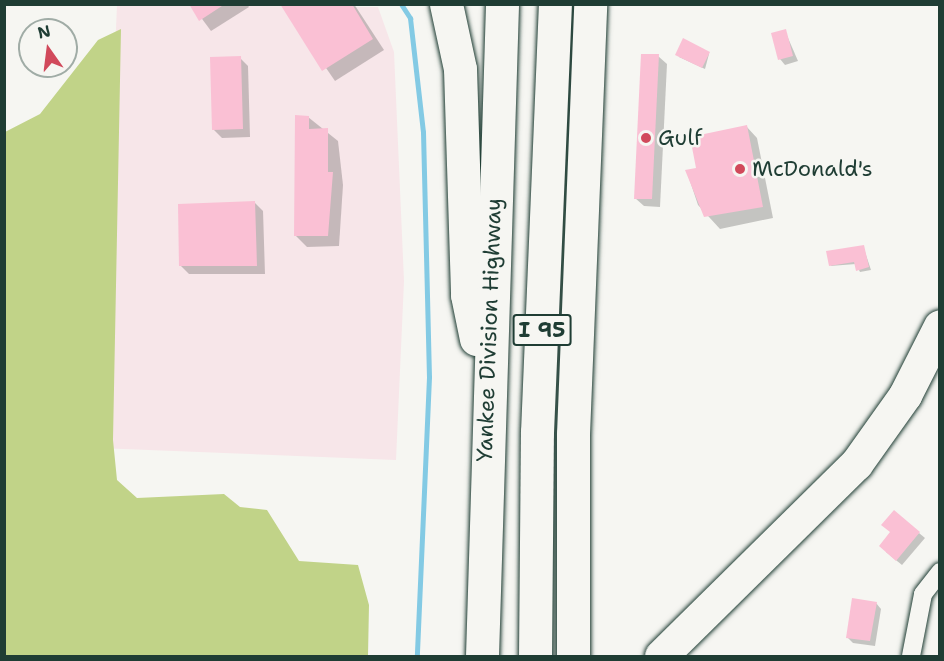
<!DOCTYPE html>
<style>
body{margin:0}
#map{position:relative;width:944px;height:661px;overflow:hidden;background:#f6f6f2;font-family:"Shantell Sans",sans-serif}
div>[style]{position:absolute}
.built>*{inset:0;background:#f7e6e9}
.green>*{inset:0;background:#c1d388}
.shadow>*{inset:0;background:#0003}
.stream>*{height:5px;margin:-2.5px;padding:0 2.5px;transform-origin:2.5px;border-radius:2.5px;background:#83cae4}
.building>*{inset:0;background:#fac0d4}
.roads{filter:drop-shadow(0 0 2px #1f3d34) drop-shadow(0 0 2px #1f3d34)}
.minor>*{height:18px;margin:-9px;padding:0 9px;transform-origin:9px;border-radius:9px;background:#f6f6f2}
.motorway>*{height:33px;margin:-16.5px;padding:0 16.5px;transform-origin:16.5px;border-radius:16.5px;background:#f6f6f2}
.dots>*{width:16px;height:16px;translate:-50% -50%;box-sizing:border-box;border:3px solid #f6f6f2;border-radius:50%}
span{translate:-50% -50%;white-space:nowrap;text-align:center;line-height:1.15;-webkit-text-stroke:5px #f6f6f2;paint-order:stroke}
.shield-label span{padding:2px 4px;background:#f6f6f2;border:2px solid;border-radius:4px;-webkit-text-stroke-width:0}
.shield-label{font-size:21px;color:#1f3d34;font-weight:700}
.poi-label{font-size:22px;color:#1f3d34}
.left{translate:0 -50%;text-align:left}
.street-label{font-size:22px;color:#1f3d34}
.frame{position:absolute;inset:0;border:6px solid #1f3d34;pointer-events:none}
.north{position:absolute;left:18px;top:18px;width:60px;height:60px;box-sizing:border-box;background:#f6f6f2;border:2px solid #a0aca6;border-radius:50%;rotate:346deg;font-size:16px;font-weight:700;line-height:24px;text-align:center;color:#1f3d34}
.north::after{content:'';display:block;margin:auto;width:21px;height:27px;background:#d1495b;clip-path:polygon(50% 0,100% 100%,50% 72%,0 100%)}
</style>
<div id="map">
<div class="built">
<div style="clip-path:polygon(117px 5px,378px 7px,394px 52px,404px 281px,396px 460px,98px 448px)"></div>
</div>
<div class="green">
<div style="clip-path:polygon(121px 29px,113px 440px,117px 480px,137px 498px,224px 494px,240px 507px,267px 510px,299px 561px,358px 565px,369px 605px,368px 656px,5px 656px,5px 132px,40px 114px,98px 40px)"></div>
</div>
<div class="shadow">
<div style="clip-path:polygon(191px 4px,247px 4px,249px 7px,211px 31px)"></div>
<div style="clip-path:polygon(282px 4px,354px 4px,384px 50px,335px 81px)"></div>
<div style="clip-path:polygon(785px 31px,798px 61px,785px 65px,780px 59px)"></div>
<div style="clip-path:polygon(709px 54px,705px 69px,679px 57px)"></div>
<div style="clip-path:polygon(658px 56px,667px 64px,660px 207px,644px 206px,635px 198px)"></div>
<div style="clip-path:polygon(240px 58px,248px 66px,250px 137px,222px 138px,213px 129px)"></div>
<div style="clip-path:polygon(308px 117px,338px 141px,343px 185px,339px 246px,307px 247px,296px 236px)"></div>
<div style="clip-path:polygon(746px 126px,757px 138px,773px 218px,720px 229px,698px 205px,687px 172px,697px 169px)"></div>
<div style="clip-path:polygon(255px 203px,263px 211px,265px 274px,189px 274px,181px 266px)"></div>
<div style="clip-path:polygon(863px 246px,871px 270px,860px 272px,856px 264px,830px 266px)"></div>
<div style="clip-path:polygon(919px 533px,925px 538px,902px 565px,886px 552px)"></div>
<div style="clip-path:polygon(876px 603px,881px 609px,875px 646px,853px 643px,847px 637px)"></div>
</div>
<div class="stream">
<div style="left:401px;top:4px;width:17px;rotate:57deg"></div>
<div style="left:410px;top:18px;width:115px;rotate:83.5deg"></div>
<div style="left:423px;top:132px;width:245px;rotate:88.6deg"></div>
<div style="left:429px;top:377px;width:279px;rotate:92.5deg"></div>
</div>
<div class="building">
<div style="clip-path:polygon(189px 4px,225px 4px,199px 21px)"></div>
<div style="clip-path:polygon(280px 4px,352px 4px,373px 39px,322px 71px)"></div>
<div style="clip-path:polygon(786px 29px,793px 56px,778px 60px,771px 33px)"></div>
<div style="clip-path:polygon(683px 38px,710px 52px,702px 68px,675px 55px)"></div>
<div style="clip-path:polygon(641px 54px,659px 54px,652px 199px,634px 199px)"></div>
<div style="clip-path:polygon(241px 56px,243px 129px,212px 130px,210px 57px)"></div>
<div style="clip-path:polygon(295px 115px,309px 116px,309px 129px,328px 128px,328px 172px,333px 172px,328px 236px,294px 236px)"></div>
<div style="clip-path:polygon(747px 125px,763px 207px,704px 217px,685px 170px,696px 168px,690px 137px)"></div>
<div style="clip-path:polygon(255px 201px,257px 266px,179px 266px,178px 204px)"></div>
<div style="clip-path:polygon(864px 245px,869px 267px,856px 271px,854px 262px,829px 266px,826px 251px)"></div>
<div style="clip-path:polygon(894px 510px,920px 532px,896px 561px,879px 546px,890px 532px,881px 525px)"></div>
<div style="clip-path:polygon(852px 598px,877px 602px,870px 641px,846px 638px)"></div>
</div>
<div class="roads">
<div class="minor">
<div style="left:911px;top:656px;width:63px;rotate:-79deg"></div>
<div style="left:923px;top:594px;width:28px;rotate:-52deg"></div>
</div>
<div class="motorway">
<div style="left:446px;top:4px;width:66px;rotate:77.8deg"></div>
<div style="left:460px;top:69px;width:226px;rotate:88.2deg"></div>
<div style="left:467px;top:295px;width:45px;rotate:78.4deg"></div>
<div style="left:482px;top:656px;width:652px;rotate:-88.24deg"></div>
<div style="left:535px;top:656px;width:224px;rotate:-89.5deg"></div>
<div style="left:537px;top:432px;width:428px;rotate:-87.6deg"></div>
<div style="left:573px;top:656px;width:222px;rotate:-90deg"></div>
<div style="left:573px;top:434px;width:430px;rotate:-87.7deg"></div>
<div style="left:661px;top:656px;width:274px;rotate:-44.6deg"></div>
<div style="left:856px;top:464px;width:85px;rotate:-54.6deg"></div>
<div style="left:905px;top:395px;width:77px;rotate:-63.1deg"></div>
</div>
</div>
<div class="dots">
<div style="left:646px;top:138px;background:#d1495b"></div>
<div style="left:740px;top:169px;background:#d1495b"></div>
</div>
<div class="shield-label">
<span style="left:542px;top:330px">I 95</span>
</div>
<div class="poi-label">
<span class="left" style="left:658px;top:138px">Gulf</span>
<span class="left" style="left:752px;top:169px">McDonald's</span>
</div>
<div class="street-label">
<span style="left:489px;top:330px;rotate:-88deg">Yankee Division Highway</span>
</div>
<div class="frame"></div>
<div class="north">N</div>
</div>
